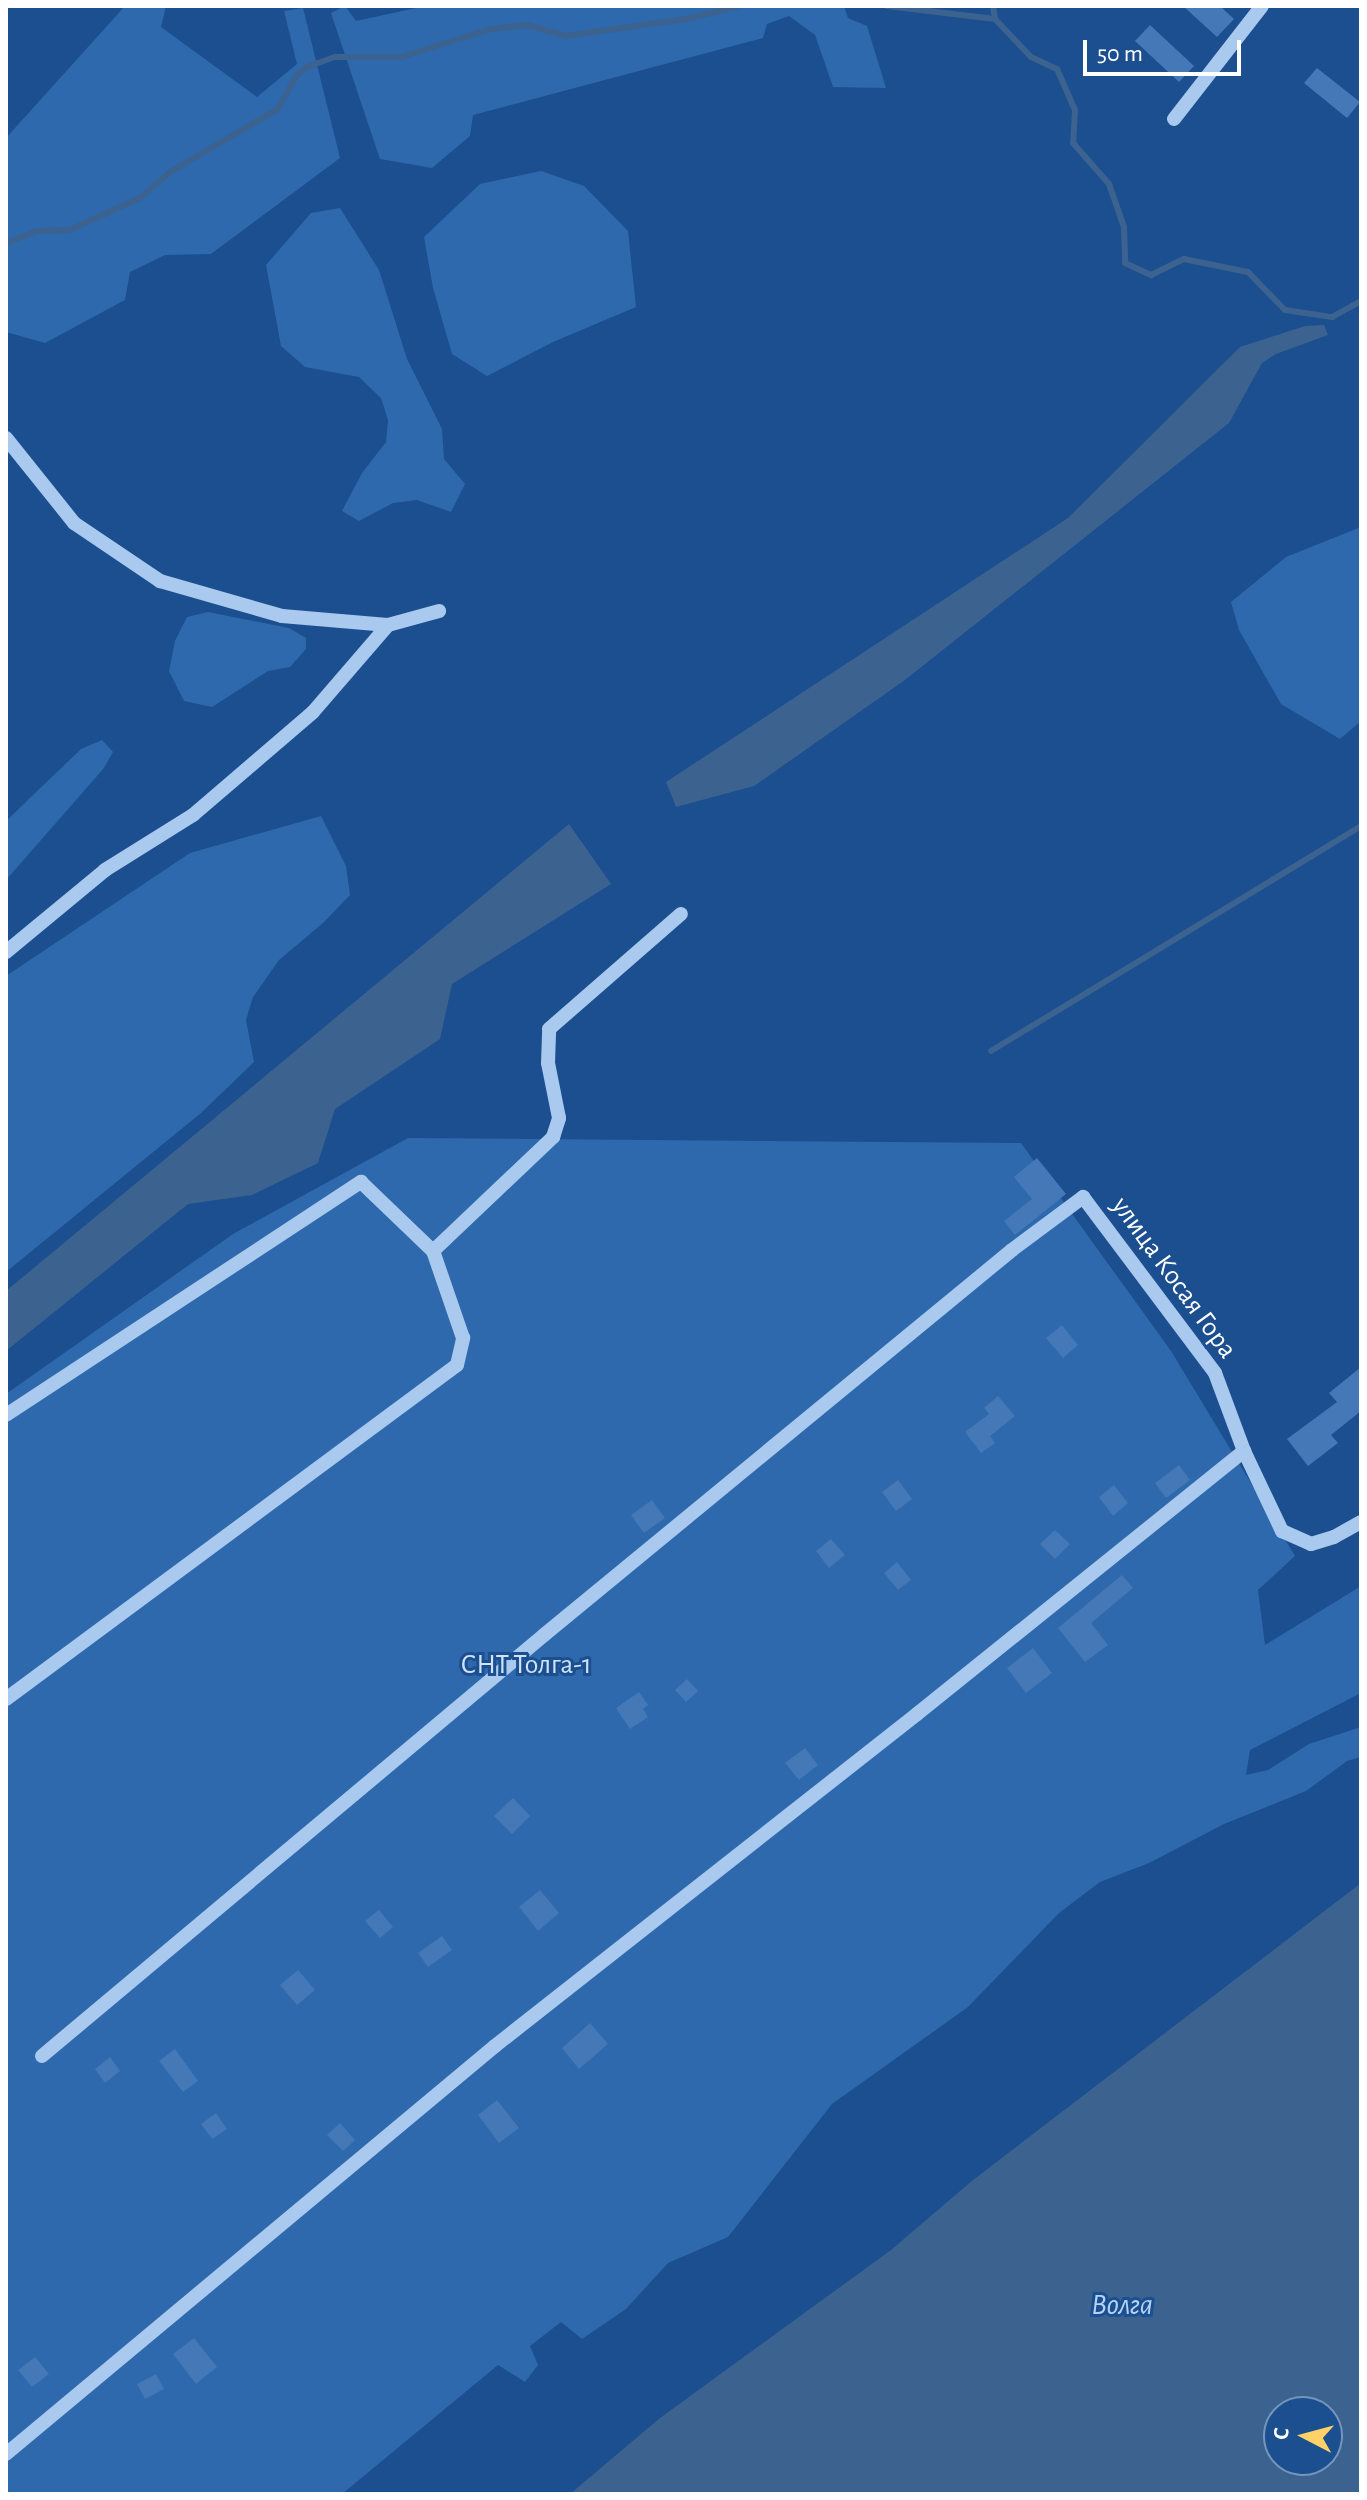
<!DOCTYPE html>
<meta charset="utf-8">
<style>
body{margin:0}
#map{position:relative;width:1367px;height:2500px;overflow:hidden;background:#1b4f8f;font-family:"Alegreya Sans",sans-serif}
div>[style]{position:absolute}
.green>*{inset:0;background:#2e69ad}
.water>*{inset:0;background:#3c6290}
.stream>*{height:6px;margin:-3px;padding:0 3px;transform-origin:3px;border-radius:3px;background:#3c6290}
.building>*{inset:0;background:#4478b7}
.minor>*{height:14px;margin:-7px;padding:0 7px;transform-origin:7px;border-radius:7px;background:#a9c9ee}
span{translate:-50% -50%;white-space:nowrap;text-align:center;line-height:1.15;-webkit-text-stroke:6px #1b4f8f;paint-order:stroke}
.street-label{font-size:28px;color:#fff}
.park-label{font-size:28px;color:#cfe3fa}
.water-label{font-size:30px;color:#b5d3f5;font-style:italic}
.frame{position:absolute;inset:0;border:8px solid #fff;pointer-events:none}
.north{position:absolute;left:1263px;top:2396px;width:80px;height:80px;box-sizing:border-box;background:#1b4f8f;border:2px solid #7695bc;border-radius:50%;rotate:276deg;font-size:22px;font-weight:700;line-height:32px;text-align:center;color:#fff}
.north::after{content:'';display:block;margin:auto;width:28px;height:36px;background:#ffd166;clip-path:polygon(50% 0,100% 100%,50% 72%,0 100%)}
.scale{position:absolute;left:1083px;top:40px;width:158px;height:36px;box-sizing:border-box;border:4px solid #fff;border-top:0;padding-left:10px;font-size:24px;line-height:28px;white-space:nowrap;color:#fff;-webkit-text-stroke:6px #1b4f8f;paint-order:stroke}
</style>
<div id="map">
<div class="green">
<div style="clip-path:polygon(125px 6px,166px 6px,161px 27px,257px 97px,297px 64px,284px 11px,303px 8px,340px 158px,211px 254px,165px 255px,130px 272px,125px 300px,45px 343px,6px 332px,6px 138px)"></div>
<div style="clip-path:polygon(345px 6px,356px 21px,425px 6px,844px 6px,848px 18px,867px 26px,886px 88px,833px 87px,815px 35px,789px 16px,767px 24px,763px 38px,473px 115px,470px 136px,432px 168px,380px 159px,331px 13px)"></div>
<div style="clip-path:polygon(541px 171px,584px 186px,628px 231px,636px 307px,553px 342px,487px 376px,452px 354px,433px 288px,424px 237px,480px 184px)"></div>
<div style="clip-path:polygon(340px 208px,379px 270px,407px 359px,442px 429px,444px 459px,465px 484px,451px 512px,417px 500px,393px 503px,359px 521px,342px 511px,362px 473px,386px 442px,388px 420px,381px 398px,359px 377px,305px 367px,281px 346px,266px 265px,311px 213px)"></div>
<div style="clip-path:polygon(1361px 527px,1361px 721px,1340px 739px,1281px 704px,1239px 630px,1231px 602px,1286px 557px)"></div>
<div style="clip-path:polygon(208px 612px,289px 628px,306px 638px,306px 649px,290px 667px,268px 671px,212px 707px,184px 701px,169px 671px,175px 641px,187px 617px)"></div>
<div style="clip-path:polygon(102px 740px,113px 752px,104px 768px,6px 880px,6px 821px,81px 749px)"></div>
<div style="clip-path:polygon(321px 816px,346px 866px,350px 895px,323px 923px,279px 960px,253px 997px,246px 1020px,254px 1062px,201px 1113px,6px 1272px,6px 976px,190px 853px)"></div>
<div style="clip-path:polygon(408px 1138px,1021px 1143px,1171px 1351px,1295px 1556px,1258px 1590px,1265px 1645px,1361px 1586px,1361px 1693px,1250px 1750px,1246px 1775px,1268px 1770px,1309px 1744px,1361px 1727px,1361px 1757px,1347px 1761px,1306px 1791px,1224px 1824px,1149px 1863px,1100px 1882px,1059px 1913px,968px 2007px,832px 2104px,728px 2237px,668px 2263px,626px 2309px,582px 2339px,561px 2322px,530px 2346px,538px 2365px,525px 2382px,498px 2365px,342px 2494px,6px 2494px,6px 1394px,233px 1234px)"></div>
</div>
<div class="water">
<div style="clip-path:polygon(1324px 325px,1328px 335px,1276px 354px,1262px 363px,1229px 423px,905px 680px,754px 786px,676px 807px,666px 782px,1068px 518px,1240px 347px,1305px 326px)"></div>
<div style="clip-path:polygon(569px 824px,611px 884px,452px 984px,440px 1039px,335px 1109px,318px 1163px,252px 1195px,188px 1204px,6px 1351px,6px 1291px)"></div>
<div style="clip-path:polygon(evenodd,1361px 1883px,1361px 2494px,570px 2494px,660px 2418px,891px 2250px,973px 2180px,1361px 1883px,1279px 2412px,1327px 2412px,1327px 2460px,1279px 2460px,1279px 2412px)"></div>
</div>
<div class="stream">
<div style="left:887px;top:6px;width:109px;rotate:6.9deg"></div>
<div style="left:993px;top:6px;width:13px;rotate:81deg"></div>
<div style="left:995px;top:19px;width:52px;rotate:46.5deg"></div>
<div style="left:1031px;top:57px;width:29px;rotate:25deg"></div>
<div style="left:1057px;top:69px;width:45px;rotate:66.3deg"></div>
<div style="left:1075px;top:110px;width:33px;rotate:93deg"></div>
<div style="left:1073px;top:143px;width:55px;rotate:48.7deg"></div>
<div style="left:1109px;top:184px;width:46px;rotate:70.8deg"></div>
<div style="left:1124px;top:227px;width:36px;rotate:88deg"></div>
<div style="left:1125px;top:263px;width:29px;rotate:25deg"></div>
<div style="left:1151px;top:275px;width:37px;rotate:-26deg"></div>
<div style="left:1184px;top:259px;width:65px;rotate:11.5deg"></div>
<div style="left:1248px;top:272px;width:53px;rotate:45.8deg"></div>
<div style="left:1285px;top:310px;width:48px;rotate:8.5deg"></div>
<div style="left:1332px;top:317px;width:33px;rotate:-29deg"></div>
<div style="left:6px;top:243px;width:33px;rotate:-21deg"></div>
<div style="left:37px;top:231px;width:32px;rotate:-2deg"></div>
<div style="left:69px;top:230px;width:78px;rotate:-24.3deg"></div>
<div style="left:140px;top:198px;width:40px;rotate:-41deg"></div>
<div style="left:170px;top:172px;width:125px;rotate:-30.3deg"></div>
<div style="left:278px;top:109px;width:38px;rotate:-61deg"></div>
<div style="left:296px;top:76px;width:14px;rotate:-39deg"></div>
<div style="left:307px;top:67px;width:30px;rotate:-20deg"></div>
<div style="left:335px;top:57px;width:66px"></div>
<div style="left:401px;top:57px;width:94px;rotate:-17.3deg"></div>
<div style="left:491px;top:29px;width:36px;rotate:-6deg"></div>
<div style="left:527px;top:25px;width:41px;rotate:15.8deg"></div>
<div style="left:566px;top:36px;width:121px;rotate:-8.1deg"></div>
<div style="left:686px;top:19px;width:56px;rotate:-13.5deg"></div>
<div style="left:991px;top:1051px;width:433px;rotate:-31.3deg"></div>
</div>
<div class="building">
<div style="clip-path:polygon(1183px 6px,1220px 6px,1234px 19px,1217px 37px)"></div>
<div style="clip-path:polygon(1150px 25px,1194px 66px,1179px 82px,1135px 41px)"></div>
<div style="clip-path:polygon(1317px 68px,1360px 102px,1347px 118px,1304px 83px)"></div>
<div style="clip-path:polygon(1037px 1158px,1066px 1194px,1015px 1235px,1004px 1221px,1032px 1199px,1014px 1177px)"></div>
<div style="clip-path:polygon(1062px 1325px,1078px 1345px,1063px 1358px,1046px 1338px)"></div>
<div style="clip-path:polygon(1361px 1367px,1361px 1411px,1331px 1435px,1338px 1443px,1308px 1466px,1287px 1439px,1337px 1402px,1329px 1393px)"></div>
<div style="clip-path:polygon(998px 1396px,1015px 1416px,990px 1436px,995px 1443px,981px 1453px,965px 1432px,989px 1414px,984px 1408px)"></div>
<div style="clip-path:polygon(1179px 1465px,1190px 1480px,1166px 1498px,1155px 1483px)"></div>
<div style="clip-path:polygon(898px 1480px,912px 1499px,896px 1511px,882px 1492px)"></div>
<div style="clip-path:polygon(1114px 1485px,1128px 1503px,1113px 1516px,1099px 1497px)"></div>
<div style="clip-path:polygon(652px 1500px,665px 1518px,644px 1533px,631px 1515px)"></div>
<div style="clip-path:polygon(1055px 1530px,1070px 1544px,1055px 1559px,1040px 1544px)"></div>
<div style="clip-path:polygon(831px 1539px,845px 1555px,829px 1568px,816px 1551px)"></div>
<div style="clip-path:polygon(897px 1562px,911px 1580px,898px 1590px,884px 1573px)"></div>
<div style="clip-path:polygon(1122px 1575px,1133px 1588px,1091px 1623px,1108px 1645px,1085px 1662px,1058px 1628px)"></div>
<div style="clip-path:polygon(1033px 1648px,1052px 1673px,1026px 1693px,1007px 1668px)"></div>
<div style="clip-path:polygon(687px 1679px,698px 1691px,686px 1702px,675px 1690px)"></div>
<div style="clip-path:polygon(639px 1692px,648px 1705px,643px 1709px,648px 1717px,630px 1729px,616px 1708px)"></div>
<div style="clip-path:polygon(805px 1748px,818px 1765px,799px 1780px,785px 1763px)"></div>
<div style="clip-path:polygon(513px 1798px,530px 1816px,512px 1834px,494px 1816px)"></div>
<div style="clip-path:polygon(540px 1890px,559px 1913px,538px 1931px,519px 1907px)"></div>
<div style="clip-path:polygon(379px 1910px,393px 1927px,380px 1938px,365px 1921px)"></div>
<div style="clip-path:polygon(442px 1936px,452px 1950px,428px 1967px,418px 1953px)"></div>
<div style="clip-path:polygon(298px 1970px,315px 1990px,297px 2005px,280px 1985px)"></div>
<div style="clip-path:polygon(590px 2023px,608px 2044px,579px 2069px,562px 2048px)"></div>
<div style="clip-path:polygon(175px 2049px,198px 2081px,183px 2092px,159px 2061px)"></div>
<div style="clip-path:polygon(110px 2057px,120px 2071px,105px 2083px,95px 2069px)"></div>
<div style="clip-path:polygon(497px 2100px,519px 2128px,499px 2143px,478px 2115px)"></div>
<div style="clip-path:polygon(216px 2113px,227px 2129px,212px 2139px,201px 2124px)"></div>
<div style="clip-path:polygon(340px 2123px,355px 2140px,343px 2151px,327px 2135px)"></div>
<div style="clip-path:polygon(194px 2338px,217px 2367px,196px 2384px,173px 2354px)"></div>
<div style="clip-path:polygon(35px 2357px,49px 2374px,32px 2387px,18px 2370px)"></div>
<div style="clip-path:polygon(156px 2374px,164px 2389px,145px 2399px,137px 2384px)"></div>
</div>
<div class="minor">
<div style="left:1174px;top:119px;width:143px;rotate:-52.1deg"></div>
<div style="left:6px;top:438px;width:109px;rotate:51.3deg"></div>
<div style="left:74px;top:523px;width:104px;rotate:34deg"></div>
<div style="left:160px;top:581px;width:127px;rotate:16deg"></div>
<div style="left:282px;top:616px;width:106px;rotate:4.9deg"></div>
<div style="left:6px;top:952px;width:129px;rotate:-39.6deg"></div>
<div style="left:105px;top:870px;width:104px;rotate:-32deg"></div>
<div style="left:193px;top:815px;width:158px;rotate:-40.6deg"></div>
<div style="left:313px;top:712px;width:115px;rotate:-49.2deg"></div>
<div style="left:388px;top:625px;width:53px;rotate:-15.4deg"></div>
<div style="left:6px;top:1415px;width:425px;rotate:-33.3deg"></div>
<div style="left:361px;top:1182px;width:100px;rotate:43.8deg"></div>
<div style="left:433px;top:1251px;width:166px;rotate:-43.5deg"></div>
<div style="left:553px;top:1137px;width:20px;rotate:-72deg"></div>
<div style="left:559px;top:1118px;width:56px;rotate:-101.3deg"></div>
<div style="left:548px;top:1063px;width:34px;rotate:-88deg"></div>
<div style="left:549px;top:1029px;width:175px;rotate:-41.1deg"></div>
<div style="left:6px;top:1699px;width:561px;rotate:-36.52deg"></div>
<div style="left:457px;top:1365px;width:28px;rotate:-77deg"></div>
<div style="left:463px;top:1338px;width:92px;rotate:-109deg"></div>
<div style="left:42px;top:2056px;width:655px;rotate:-39.98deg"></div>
<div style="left:544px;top:1635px;width:606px;rotate:-39.44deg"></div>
<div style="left:1012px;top:1250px;width:89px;rotate:-36.7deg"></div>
<div style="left:1083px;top:1197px;width:220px;rotate:53.1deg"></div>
<div style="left:1215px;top:1373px;width:83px;rotate:69.6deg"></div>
<div style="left:1244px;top:1451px;width:89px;rotate:64.6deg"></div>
<div style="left:1282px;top:1531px;width:32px;rotate:24deg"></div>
<div style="left:1311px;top:1544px;width:24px;rotate:-17deg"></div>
<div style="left:1334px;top:1537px;width:31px;rotate:-29deg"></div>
<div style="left:6px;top:2454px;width:637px;rotate:-39.84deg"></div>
<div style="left:495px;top:2046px;width:537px;rotate:-38.19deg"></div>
<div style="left:917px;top:1714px;width:420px;rotate:-38.8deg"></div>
</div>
<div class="street-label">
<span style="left:1174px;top:1278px;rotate:54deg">улица Косая Гора</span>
</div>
<div class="park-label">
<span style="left:526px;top:1665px">СНТ Толга-1</span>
</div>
<div class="water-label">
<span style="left:1122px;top:2305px">Волга</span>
</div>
<div class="frame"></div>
<div class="north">С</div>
<div class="scale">50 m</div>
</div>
